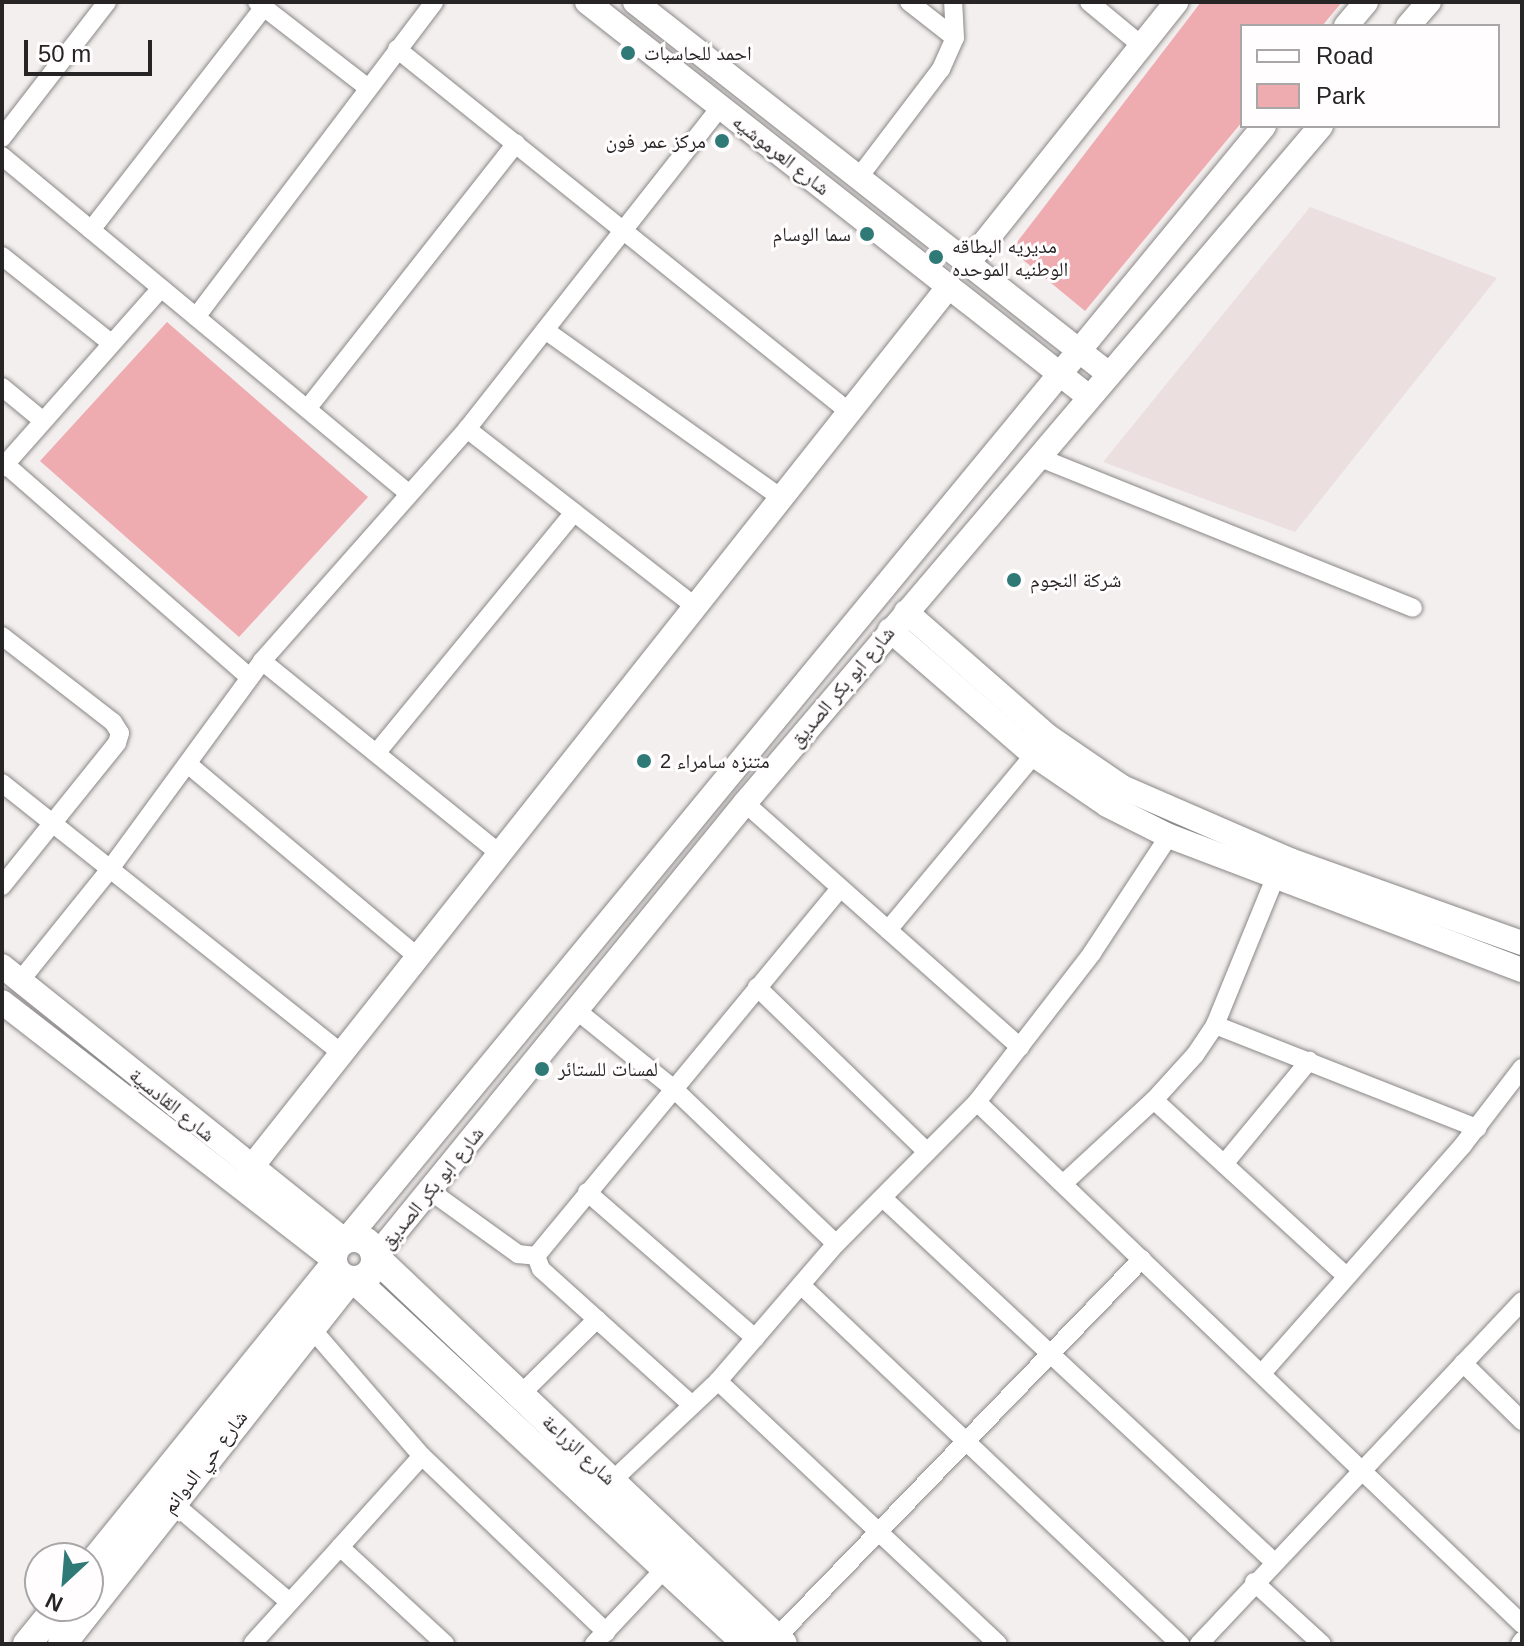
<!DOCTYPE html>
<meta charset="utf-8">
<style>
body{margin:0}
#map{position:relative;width:1524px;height:1646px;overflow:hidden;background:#f3efef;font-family:Helvetica,"Noto Naskh Arabic",sans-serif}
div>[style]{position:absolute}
.built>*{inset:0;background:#ecdfe0}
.green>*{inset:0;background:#eeabb0}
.roads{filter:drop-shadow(0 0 2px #8b8787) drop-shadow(0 0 2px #8b8787)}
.street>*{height:18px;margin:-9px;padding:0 9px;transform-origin:9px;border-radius:9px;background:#fff}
.secondary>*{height:24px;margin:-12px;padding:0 12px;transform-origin:12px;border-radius:12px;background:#fff}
.primary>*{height:28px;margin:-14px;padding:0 14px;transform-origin:14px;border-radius:14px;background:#fff}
.primary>.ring{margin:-14px;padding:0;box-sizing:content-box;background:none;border:28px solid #fff;border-radius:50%}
.dots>*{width:22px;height:22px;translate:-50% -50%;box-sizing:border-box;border:4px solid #fffdfd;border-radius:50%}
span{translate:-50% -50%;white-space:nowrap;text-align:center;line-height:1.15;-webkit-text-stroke:6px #fffdfd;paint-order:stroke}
.poi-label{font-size:20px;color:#262424}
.left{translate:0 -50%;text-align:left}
.right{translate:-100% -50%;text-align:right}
.street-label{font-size:20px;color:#262424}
.frame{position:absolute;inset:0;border:4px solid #262424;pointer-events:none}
.legend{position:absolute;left:1240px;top:24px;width:260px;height:104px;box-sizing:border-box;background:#fffdfd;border:2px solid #a8a6a6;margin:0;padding:10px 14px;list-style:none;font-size:24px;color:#262424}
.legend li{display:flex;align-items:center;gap:16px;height:40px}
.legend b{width:40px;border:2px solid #a8a6a6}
.north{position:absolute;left:24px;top:1542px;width:80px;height:80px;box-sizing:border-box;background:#fffdfd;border:2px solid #a8a6a6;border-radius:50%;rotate:206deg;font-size:22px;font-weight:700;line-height:32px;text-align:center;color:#262424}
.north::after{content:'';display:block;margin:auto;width:28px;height:36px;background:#2f7977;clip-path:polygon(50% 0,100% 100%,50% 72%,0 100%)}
.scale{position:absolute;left:24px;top:40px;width:128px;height:36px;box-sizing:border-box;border:4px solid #262424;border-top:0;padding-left:10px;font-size:24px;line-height:28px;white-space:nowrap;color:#262424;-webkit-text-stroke:6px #fffdfd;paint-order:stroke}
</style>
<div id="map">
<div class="built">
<div style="clip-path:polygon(1310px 207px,1497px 278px,1295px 532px,1103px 462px)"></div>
</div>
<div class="green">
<div style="clip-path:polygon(1201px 2px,1342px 2px,1322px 26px,1242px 26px,1242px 122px,1085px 311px,1011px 250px)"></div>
<div style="clip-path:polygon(167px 322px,368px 497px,239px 637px,40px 461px)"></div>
</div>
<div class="roads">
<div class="street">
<div style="left:257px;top:2px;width:139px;rotate:37.7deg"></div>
<div style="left:909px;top:2px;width:58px;rotate:38deg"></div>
<div style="left:1089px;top:2px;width:67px;rotate:39.6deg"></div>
<div style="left:397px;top:49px;width:578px;rotate:38.75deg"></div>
<div style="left:2px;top:138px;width:172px;rotate:-52.3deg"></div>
<div style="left:2px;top:156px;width:526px;rotate:39.68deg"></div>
<div style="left:859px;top:177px;width:136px;rotate:-52.8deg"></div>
<div style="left:941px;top:69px;width:34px;rotate:-66deg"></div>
<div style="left:955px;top:38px;width:36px;rotate:-93deg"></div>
<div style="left:91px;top:230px;width:282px;rotate:-52.2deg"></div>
<div style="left:2px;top:256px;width:139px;rotate:38.6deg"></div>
<div style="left:196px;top:317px;width:395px;rotate:-52.9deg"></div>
<div style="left:545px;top:330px;width:287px;rotate:35.4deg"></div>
<div style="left:2px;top:387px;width:52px;rotate:39.5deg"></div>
<div style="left:307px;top:409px;width:338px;rotate:-51.8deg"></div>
<div style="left:467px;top:429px;width:286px;rotate:37.9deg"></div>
<div style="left:1038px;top:457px;width:404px;rotate:21.9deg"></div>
<div style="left:5px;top:464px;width:325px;rotate:41.1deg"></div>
<div style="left:2px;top:468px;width:240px;rotate:-48.5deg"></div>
<div style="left:2px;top:636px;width:140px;rotate:37.8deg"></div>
<div style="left:113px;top:722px;width:13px;rotate:58deg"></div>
<div style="left:120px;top:733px;width:10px;rotate:107deg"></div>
<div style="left:117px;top:743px;width:184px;rotate:128.8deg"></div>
<div style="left:262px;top:661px;width:305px;rotate:39deg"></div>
<div style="left:378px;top:751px;width:309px;rotate:-50.6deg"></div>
<div style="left:189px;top:765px;width:299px;rotate:40deg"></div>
<div style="left:2px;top:783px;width:434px;rotate:38.5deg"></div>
<div style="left:745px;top:803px;width:368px;rotate:41.6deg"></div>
<div style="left:888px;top:930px;width:228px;rotate:-50.2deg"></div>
<div style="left:20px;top:981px;width:144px;rotate:-51.2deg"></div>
<div style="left:110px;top:869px;width:258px;rotate:-53.8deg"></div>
<div style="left:262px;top:661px;width:310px;rotate:-48.5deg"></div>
<div style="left:467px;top:429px;width:410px;rotate:-51.8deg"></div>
<div style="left:757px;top:987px;width:237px;rotate:44.1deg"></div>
<div style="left:576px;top:1010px;width:126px;rotate:38.9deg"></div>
<div style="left:674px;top:1089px;width:224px;rotate:43.7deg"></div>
<div style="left:1215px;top:1025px;width:282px;rotate:21.5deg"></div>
<div style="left:1154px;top:1100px;width:260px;rotate:42.5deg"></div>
<div style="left:977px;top:1102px;width:755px;rotate:43.77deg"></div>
<div style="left:1224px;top:1164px;width:134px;rotate:-50.5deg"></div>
<div style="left:1065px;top:1182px;width:121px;rotate:-42.7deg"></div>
<div style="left:1154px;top:1100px;width:61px;rotate:-47.7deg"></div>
<div style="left:1195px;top:1055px;width:36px;rotate:-56deg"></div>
<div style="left:1215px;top:1025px;width:159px;rotate:-67.8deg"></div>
<div style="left:429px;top:1190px;width:110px;rotate:35.7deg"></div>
<div style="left:518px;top:1254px;width:18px;rotate:6deg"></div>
<div style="left:587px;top:1192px;width:223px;rotate:41deg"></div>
<div style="left:884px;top:1199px;width:531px;rotate:42.94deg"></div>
<div style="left:802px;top:1286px;width:521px;rotate:43.44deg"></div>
<div style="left:311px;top:1328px;width:169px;rotate:49.1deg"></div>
<div style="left:422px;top:1456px;width:255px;rotate:43.7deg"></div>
<div style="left:1463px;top:1363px;width:83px;rotate:44.5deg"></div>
<div style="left:1263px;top:1372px;width:303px;rotate:-48.6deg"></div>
<div style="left:1463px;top:1145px;width:97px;rotate:-52.5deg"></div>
<div style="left:718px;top:1381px;width:384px;rotate:43.2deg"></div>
<div style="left:520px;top:1395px;width:108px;rotate:-44.6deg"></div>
<div style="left:692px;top:1405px;width:203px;rotate:-138deg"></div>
<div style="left:541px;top:1269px;width:14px;rotate:-111deg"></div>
<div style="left:536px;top:1256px;width:477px;rotate:-50.4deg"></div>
<div style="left:612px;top:1481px;width:146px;rotate:-43.3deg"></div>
<div style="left:718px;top:1381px;width:181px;rotate:-49.3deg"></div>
<div style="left:836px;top:1244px;width:200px;rotate:-45.2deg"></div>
<div style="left:977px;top:1102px;width:188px;rotate:-52.3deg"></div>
<div style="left:1092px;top:953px;width:140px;rotate:-56.7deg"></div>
<div style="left:173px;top:1503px;width:150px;rotate:40.4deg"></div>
<div style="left:340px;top:1547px;width:122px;rotate:-48deg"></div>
<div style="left:1254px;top:1582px;width:92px;rotate:42.4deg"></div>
<div style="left:776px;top:1638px;width:527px;rotate:-46deg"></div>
<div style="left:253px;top:1643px;width:130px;rotate:-47.8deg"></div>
<div style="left:340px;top:1547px;width:143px;rotate:42.7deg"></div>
<div style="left:594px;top:1644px;width:111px;rotate:-46.8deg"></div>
<div style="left:1199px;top:1644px;width:471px;rotate:-46.7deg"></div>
<div style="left:1520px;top:1644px;width:4px;rotate:-56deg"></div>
</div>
<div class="secondary">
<div style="left:587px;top:2px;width:639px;rotate:38.2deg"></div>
<div style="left:635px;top:2px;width:603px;rotate:38.13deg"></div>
<div style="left:1346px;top:26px;width:31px;rotate:-50deg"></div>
<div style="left:1408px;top:26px;width:32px;rotate:-49deg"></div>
<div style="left:968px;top:263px;width:334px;rotate:-51.4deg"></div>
<div style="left:906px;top:612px;width:190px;rotate:41.2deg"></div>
<div style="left:1049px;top:737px;width:88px;rotate:34.4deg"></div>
<div style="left:1122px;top:787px;width:183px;rotate:23.5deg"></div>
<div style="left:1290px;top:860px;width:246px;rotate:19.7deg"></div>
<div style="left:890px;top:630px;width:191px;rotate:41deg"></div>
<div style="left:1034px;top:755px;width:88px;rotate:34.4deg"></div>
<div style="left:1107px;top:805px;width:69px;rotate:26.6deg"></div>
<div style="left:1169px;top:836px;width:378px;rotate:20.8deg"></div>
<div style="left:2px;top:966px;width:438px;rotate:38.7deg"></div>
<div style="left:2px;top:1002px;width:418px;rotate:37.8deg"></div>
<div style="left:250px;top:1169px;width:1126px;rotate:-51.63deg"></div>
<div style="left:347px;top:1239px;width:1442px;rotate:-50.51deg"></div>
<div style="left:375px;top:1257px;width:586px;rotate:-50.82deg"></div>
<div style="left:745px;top:803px;width:889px;rotate:-49.61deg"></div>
</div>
<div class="primary">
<div class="ring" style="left:333px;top:1238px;width:14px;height:14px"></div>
<div style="left:375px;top:1257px;width:562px;rotate:43.49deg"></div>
<div style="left:356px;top:1281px;width:534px;rotate:42.87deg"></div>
<div style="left:88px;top:1569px;width:390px;rotate:-51deg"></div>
<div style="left:27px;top:1644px;width:49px;rotate:-50.8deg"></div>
<div style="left:62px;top:1644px;width:464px;rotate:-51.7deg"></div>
</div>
</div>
<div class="dots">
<div style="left:628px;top:53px;background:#2f7977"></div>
<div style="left:722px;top:141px;background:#2f7977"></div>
<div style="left:867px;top:234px;background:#2f7977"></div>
<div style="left:936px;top:257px;background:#2f7977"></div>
<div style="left:1014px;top:580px;background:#2f7977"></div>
<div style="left:644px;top:761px;background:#2f7977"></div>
<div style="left:542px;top:1069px;background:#2f7977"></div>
</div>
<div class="poi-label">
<span class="left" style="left:644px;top:53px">احمد للحاسبات</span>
<span class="right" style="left:706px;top:141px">مركز عمر فون</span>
<span class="right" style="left:851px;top:234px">سما الوسام</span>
<span class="left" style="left:952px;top:258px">مديريه البطاقه<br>الوطنيه الموحده</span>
<span class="left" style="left:1030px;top:580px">شركة النجوم</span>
<span class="left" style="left:660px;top:761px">متنزه سامراء 2</span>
<span class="left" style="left:558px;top:1069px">لمسات للستائر</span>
</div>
<div class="street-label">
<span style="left:781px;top:155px;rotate:38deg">شارع العرموشيه</span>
<span style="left:842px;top:687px;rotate:-50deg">شارع ابو بكر الصديق</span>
<span style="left:172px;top:1105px;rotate:39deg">شارع القادسية</span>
<span style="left:432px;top:1188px;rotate:-51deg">شارع ابو بكر الصديق</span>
<span style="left:579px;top:1450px;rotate:43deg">شارع الزراعة</span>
<span style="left:205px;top:1462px;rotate:-52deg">شارع حي الدوانم</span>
</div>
<div class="frame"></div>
<ul class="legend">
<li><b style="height:10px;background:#fff"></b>Road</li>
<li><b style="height:22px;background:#eeabb0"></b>Park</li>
</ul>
<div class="north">N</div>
<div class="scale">50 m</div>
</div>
